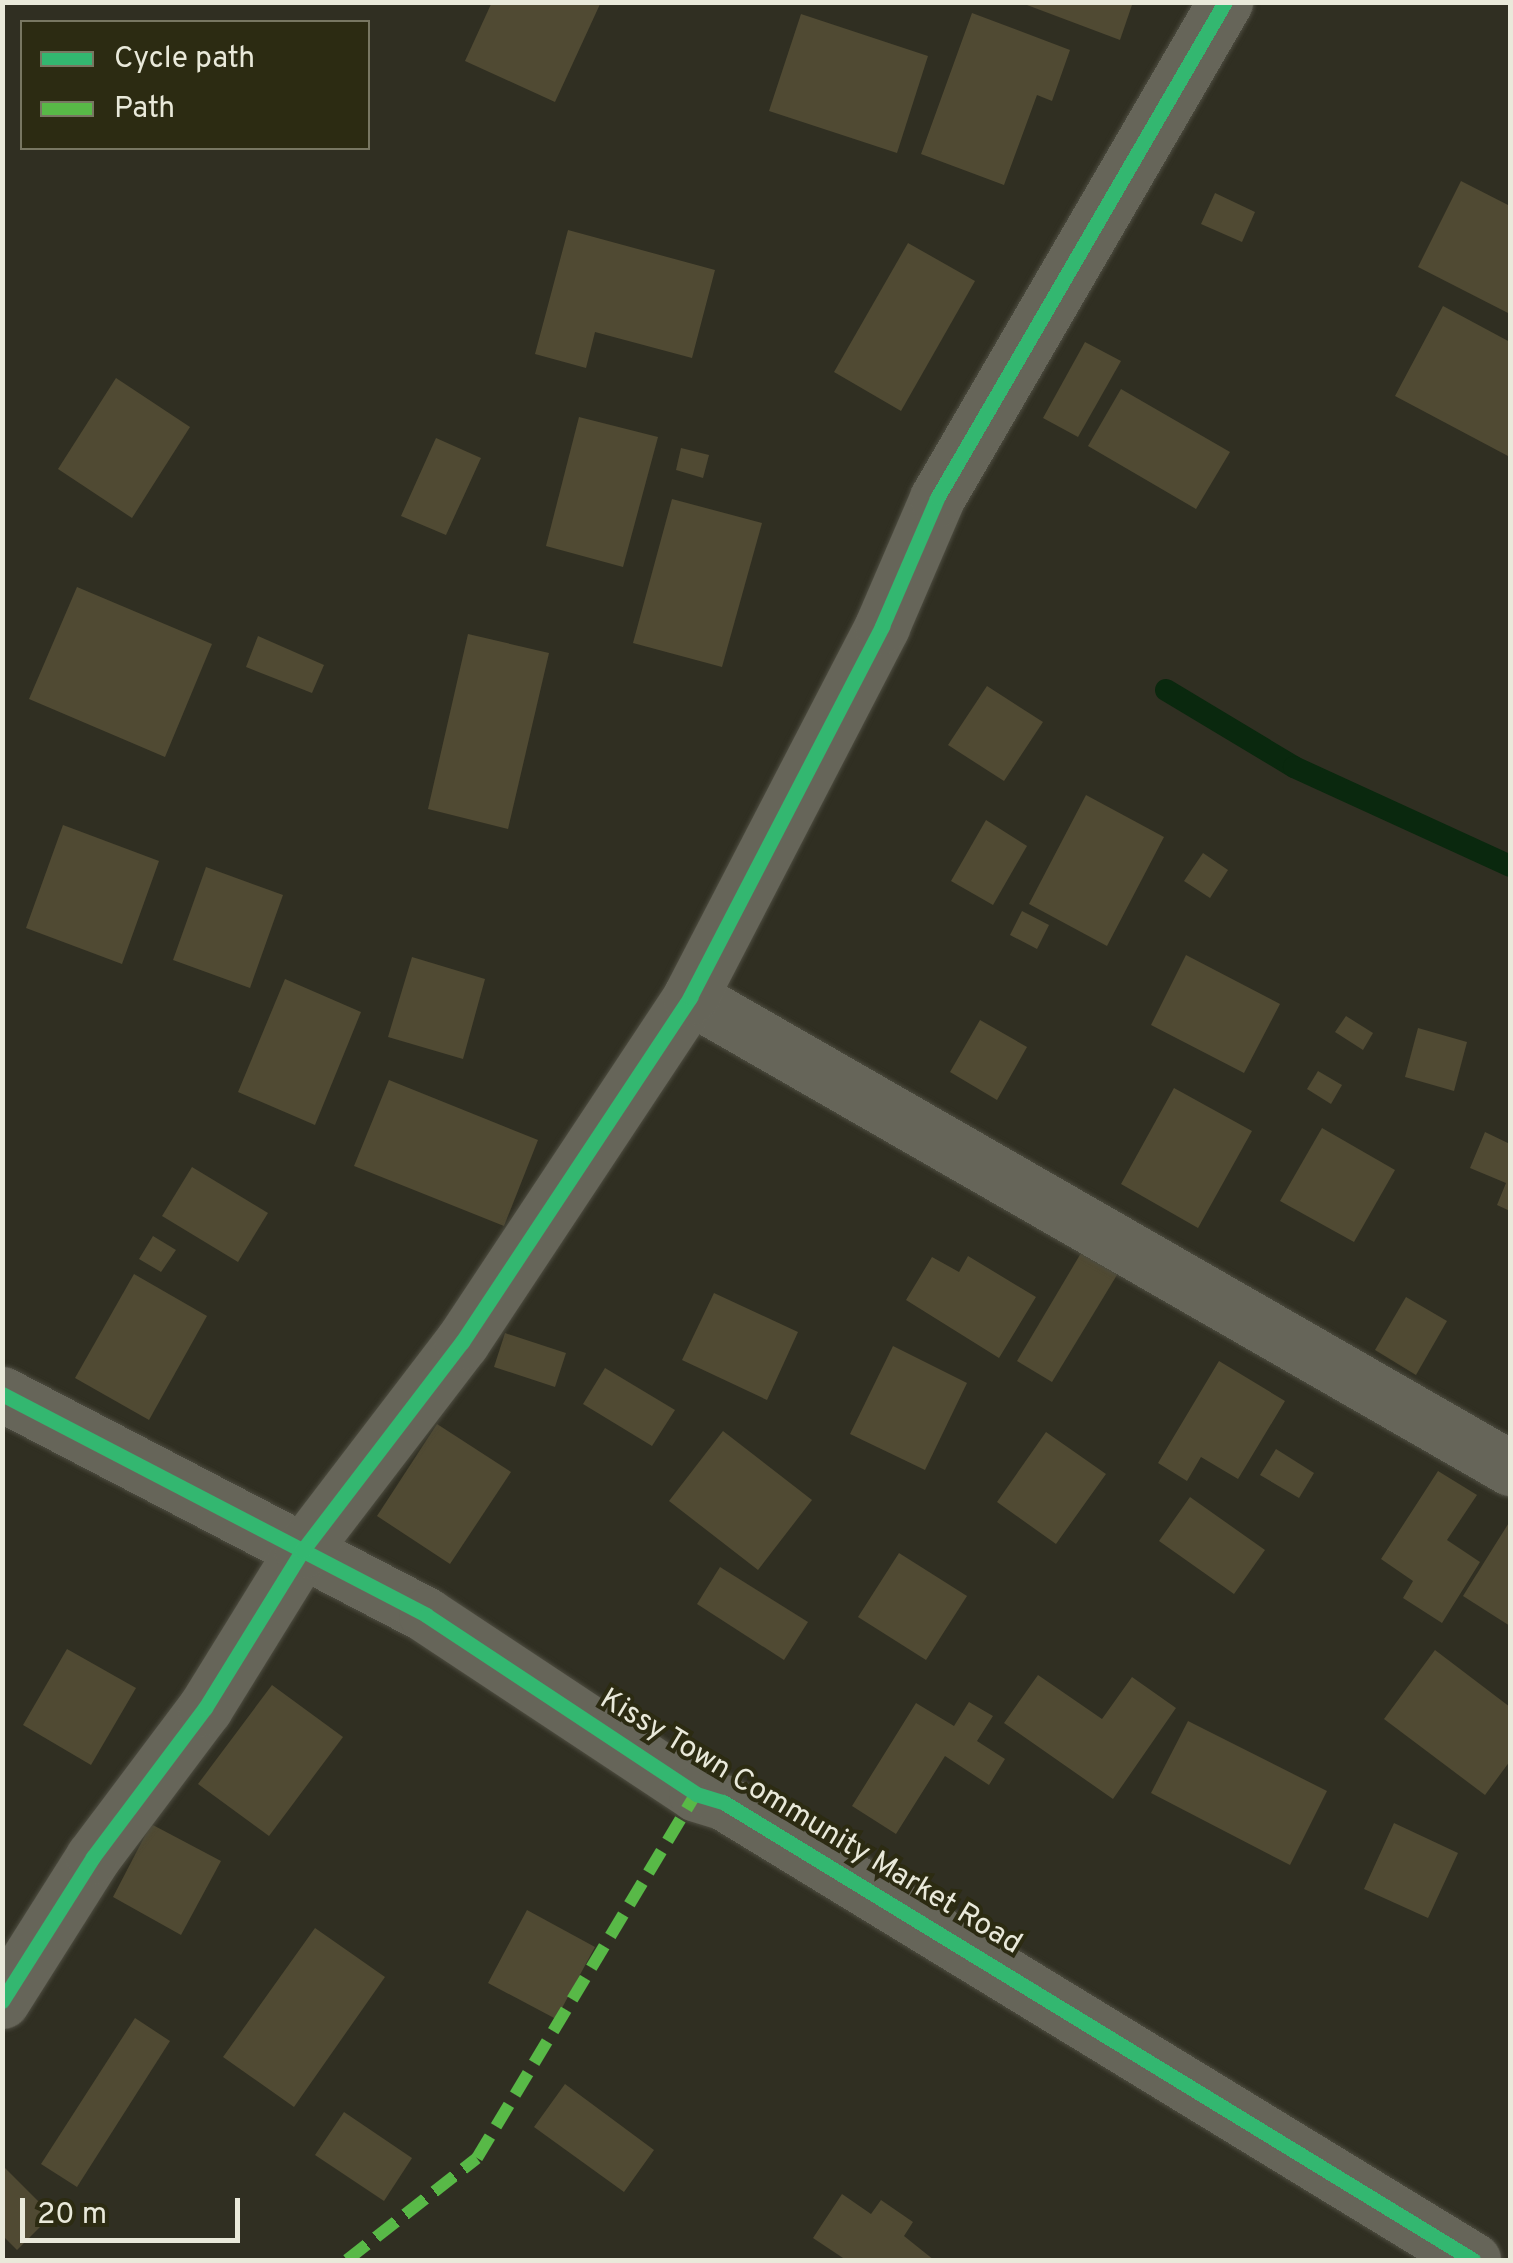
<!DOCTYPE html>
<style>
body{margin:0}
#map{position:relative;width:1513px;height:2263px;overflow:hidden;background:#302f22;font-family:Overpass,sans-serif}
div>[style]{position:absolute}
.stream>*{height:22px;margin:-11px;padding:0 11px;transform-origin:11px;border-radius:11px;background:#0a280e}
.building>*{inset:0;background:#504a33}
.roads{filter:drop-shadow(0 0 2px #4e4d41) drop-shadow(0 0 2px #4e4d41)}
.minor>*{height:55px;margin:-27.5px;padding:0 27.5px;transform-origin:27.5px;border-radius:27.5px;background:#666559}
.quiet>*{height:12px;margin-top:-6px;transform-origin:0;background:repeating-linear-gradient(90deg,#58b947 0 25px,transparent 0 37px)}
.cycleway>*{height:15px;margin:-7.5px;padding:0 7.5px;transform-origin:7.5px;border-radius:7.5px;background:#33b770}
span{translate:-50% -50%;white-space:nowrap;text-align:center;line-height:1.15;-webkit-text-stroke:8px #2c2b12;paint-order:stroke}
.street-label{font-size:30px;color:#e9e9da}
.frame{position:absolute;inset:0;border:5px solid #e9e9da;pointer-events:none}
.legend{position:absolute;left:20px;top:20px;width:350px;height:130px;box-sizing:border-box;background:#2c2b12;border:2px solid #787762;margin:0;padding:12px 18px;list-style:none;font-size:30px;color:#e9e9da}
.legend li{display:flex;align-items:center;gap:20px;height:50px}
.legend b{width:50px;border:2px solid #787762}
.scale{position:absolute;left:20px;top:2198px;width:220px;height:45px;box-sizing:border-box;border:5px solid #e9e9da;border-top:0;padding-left:12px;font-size:30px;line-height:35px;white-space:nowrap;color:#e9e9da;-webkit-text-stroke:8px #2c2b12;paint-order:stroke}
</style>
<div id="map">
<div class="stream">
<div style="left:1166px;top:690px;width:149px;rotate:31deg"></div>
<div style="left:1294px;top:767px;width:238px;rotate:24.6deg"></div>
</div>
<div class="building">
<div style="clip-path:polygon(492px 2px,601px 2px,555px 102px,465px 61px)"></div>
<div style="clip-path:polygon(1019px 2px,1133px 2px,1120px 40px)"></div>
<div style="clip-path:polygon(972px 13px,1070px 50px,1052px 101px,1037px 95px,1004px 185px,921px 154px)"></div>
<div style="clip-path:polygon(801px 14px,928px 56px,897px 153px,769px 111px)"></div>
<div style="clip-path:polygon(1461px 181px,1510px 206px,1510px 314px,1418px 267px)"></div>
<div style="clip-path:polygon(1215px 193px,1255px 212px,1242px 242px,1201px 224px)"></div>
<div style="clip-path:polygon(568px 230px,715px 270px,692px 358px,595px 332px,586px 368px,535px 354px)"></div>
<div style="clip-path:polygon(908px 243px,975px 281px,901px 411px,834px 372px)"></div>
<div style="clip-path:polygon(1443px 306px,1510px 342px,1508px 456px,1395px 396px)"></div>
<div style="clip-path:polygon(1085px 342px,1121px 361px,1078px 437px,1043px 418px)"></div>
<div style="clip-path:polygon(116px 378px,190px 427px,132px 518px,58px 469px)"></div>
<div style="clip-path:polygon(1121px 389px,1230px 452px,1196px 509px,1088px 446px)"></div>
<div style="clip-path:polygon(579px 417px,658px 437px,623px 567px,546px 546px)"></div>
<div style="clip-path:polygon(436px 438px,481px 458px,446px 535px,401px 516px)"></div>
<div style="clip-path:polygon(681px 448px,709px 455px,703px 478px,676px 470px)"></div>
<div style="clip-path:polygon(672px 499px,762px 523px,722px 667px,633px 643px)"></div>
<div style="clip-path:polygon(77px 587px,212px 644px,165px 757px,29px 699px)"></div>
<div style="clip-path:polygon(468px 634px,549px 653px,508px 829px,428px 809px)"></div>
<div style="clip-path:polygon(258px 636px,324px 665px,312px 693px,246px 667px)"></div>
<div style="clip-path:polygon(987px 686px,1043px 722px,1004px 781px,948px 745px)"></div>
<div style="clip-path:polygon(1086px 795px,1164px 837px,1107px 946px,1029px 904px)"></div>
<div style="clip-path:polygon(986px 820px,1027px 846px,993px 905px,951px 881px)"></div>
<div style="clip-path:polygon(63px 825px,159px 861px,122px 964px,26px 928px)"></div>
<div style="clip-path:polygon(1203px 853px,1228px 870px,1210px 898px,1184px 881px)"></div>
<div style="clip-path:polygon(206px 867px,283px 895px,250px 988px,173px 960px)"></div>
<div style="clip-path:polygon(1022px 911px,1049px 925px,1037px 949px,1010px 935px)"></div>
<div style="clip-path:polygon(1186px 955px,1280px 1004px,1244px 1073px,1151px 1025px)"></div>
<div style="clip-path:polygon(412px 957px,485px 979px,463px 1059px,388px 1037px)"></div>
<div style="clip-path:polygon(285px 979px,361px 1012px,315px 1125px,238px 1092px)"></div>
<div style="clip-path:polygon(1346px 1016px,1373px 1033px,1363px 1050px,1335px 1032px)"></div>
<div style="clip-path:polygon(980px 1020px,1027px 1047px,997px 1100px,950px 1072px)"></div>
<div style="clip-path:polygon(1418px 1028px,1467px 1042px,1454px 1091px,1405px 1077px)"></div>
<div style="clip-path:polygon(1318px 1071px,1342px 1085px,1331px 1104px,1307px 1089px)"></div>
<div style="clip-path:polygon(389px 1080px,538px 1140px,504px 1226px,354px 1166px)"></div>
<div style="clip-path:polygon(1174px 1088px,1252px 1131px,1198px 1228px,1121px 1184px)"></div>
<div style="clip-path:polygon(1322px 1128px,1395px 1170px,1354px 1242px,1280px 1201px)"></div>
<div style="clip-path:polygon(1485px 1132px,1510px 1144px,1510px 1211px,1497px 1205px,1506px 1183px,1470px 1168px)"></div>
<div style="clip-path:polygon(192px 1167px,268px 1213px,238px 1262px,162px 1216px)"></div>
<div style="clip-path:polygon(153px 1236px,176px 1250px,161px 1272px,139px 1259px)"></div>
<div style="clip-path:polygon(1084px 1248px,1120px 1270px,1052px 1382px,1017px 1361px)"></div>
<div style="clip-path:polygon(968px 1256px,1036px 1297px,999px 1358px,906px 1300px,932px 1257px,959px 1272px)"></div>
<div style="clip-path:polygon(134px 1274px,207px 1316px,149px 1420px,75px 1378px)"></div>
<div style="clip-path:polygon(714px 1293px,798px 1332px,767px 1400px,682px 1360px)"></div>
<div style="clip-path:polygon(1406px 1297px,1447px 1321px,1416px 1375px,1375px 1350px)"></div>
<div style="clip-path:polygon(505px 1333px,566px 1353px,555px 1387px,494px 1367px)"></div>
<div style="clip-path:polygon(893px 1346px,967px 1383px,925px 1470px,850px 1434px)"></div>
<div style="clip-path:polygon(1219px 1361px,1285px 1401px,1238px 1479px,1201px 1457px,1187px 1481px,1158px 1463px)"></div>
<div style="clip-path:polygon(605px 1368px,675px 1410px,652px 1446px,583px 1404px)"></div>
<div style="clip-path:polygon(437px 1424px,511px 1472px,450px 1564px,377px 1516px)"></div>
<div style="clip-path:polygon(723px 1431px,812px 1500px,758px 1570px,669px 1501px)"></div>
<div style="clip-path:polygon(1046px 1432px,1106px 1474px,1056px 1544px,997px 1502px)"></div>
<div style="clip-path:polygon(1276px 1449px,1314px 1473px,1299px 1498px,1260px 1475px)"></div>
<div style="clip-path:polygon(1438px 1471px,1477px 1495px,1447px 1540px,1480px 1562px,1442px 1623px,1403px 1598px,1413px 1581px,1381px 1559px)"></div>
<div style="clip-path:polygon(1190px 1497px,1265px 1550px,1234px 1594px,1159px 1541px)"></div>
<div style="clip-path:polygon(1510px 1521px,1510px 1626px,1463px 1596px)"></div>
<div style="clip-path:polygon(899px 1553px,967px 1596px,926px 1660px,858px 1617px)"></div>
<div style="clip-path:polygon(720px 1567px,808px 1622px,784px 1660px,697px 1604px)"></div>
<div style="clip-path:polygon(67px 1649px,136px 1688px,91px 1765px,23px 1725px)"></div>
<div style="clip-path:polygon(1435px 1650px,1510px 1707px,1510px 1761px,1485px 1795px,1384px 1719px)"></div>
<div style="clip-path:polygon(1038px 1675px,1102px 1719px,1132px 1677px,1176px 1708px,1113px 1799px,1004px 1723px)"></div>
<div style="clip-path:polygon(272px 1685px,343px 1737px,269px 1836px,198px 1784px)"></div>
<div style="clip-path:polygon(969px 1702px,993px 1716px,977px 1741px,1005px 1759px,989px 1785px,945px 1756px,896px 1834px,852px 1806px,916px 1703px,954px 1726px)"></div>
<div style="clip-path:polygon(1188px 1721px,1327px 1791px,1290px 1865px,1151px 1793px)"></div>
<div style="clip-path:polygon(1394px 1823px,1458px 1853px,1428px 1918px,1364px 1889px)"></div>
<div style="clip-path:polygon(151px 1824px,221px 1861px,181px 1935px,113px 1897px)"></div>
<div style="clip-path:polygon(527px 1910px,595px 1947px,556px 2019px,488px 1983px)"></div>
<div style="clip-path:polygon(315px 1928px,385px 1977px,294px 2107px,223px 2057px)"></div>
<div style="clip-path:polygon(135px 2018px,170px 2041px,77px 2187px,41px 2164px)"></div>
<div style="clip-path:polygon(565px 2084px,654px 2150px,624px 2192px,534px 2127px)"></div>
<div style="clip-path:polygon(344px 2112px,412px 2158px,384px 2201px,315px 2155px)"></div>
<div style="clip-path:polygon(5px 2168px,52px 2215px,17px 2250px,2px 2235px)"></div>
<div style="clip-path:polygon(842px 2194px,871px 2214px,881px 2200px,913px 2222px,904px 2236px,934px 2260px,846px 2260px,813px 2238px)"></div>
</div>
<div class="roads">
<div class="minor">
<div style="left:690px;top:997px;width:946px;rotate:29.87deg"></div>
<div style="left:2px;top:1394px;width:478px;rotate:27.5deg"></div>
<div style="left:426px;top:1615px;width:324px;rotate:33.5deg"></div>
<div style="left:696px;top:1794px;width:28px;rotate:17deg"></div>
<div style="left:723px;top:1802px;width:879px;rotate:31.41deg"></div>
<div style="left:2px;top:2001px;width:170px;rotate:-57.7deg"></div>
<div style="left:93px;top:1857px;width:186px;rotate:-53.1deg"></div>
<div style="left:205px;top:1708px;width:185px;rotate:-58.3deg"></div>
<div style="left:302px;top:1551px;width:263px;rotate:-52.6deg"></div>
<div style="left:462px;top:1342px;width:414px;rotate:-56.5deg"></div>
<div style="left:690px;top:997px;width:418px;rotate:-62.6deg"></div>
<div style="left:882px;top:626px;width:139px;rotate:-66.7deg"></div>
<div style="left:937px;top:498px;width:574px;rotate:-59.86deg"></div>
</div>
</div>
<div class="quiet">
<div style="left:347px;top:2260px;width:165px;rotate:-38.1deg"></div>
<div style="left:477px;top:2158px;width:425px;rotate:-59deg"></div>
</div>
<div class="cycleway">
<div style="left:2px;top:1394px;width:478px;rotate:27.5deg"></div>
<div style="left:426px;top:1615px;width:324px;rotate:33.5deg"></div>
<div style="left:696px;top:1794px;width:28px;rotate:17deg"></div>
<div style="left:723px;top:1802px;width:879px;rotate:31.41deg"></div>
<div style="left:2px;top:2001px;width:170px;rotate:-57.7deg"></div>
<div style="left:93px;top:1857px;width:186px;rotate:-53.1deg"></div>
<div style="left:205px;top:1708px;width:185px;rotate:-58.3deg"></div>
<div style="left:302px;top:1551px;width:263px;rotate:-52.6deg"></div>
<div style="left:462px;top:1342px;width:414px;rotate:-56.5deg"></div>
<div style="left:690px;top:997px;width:418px;rotate:-62.6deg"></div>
<div style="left:882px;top:626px;width:139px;rotate:-66.7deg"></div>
<div style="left:937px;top:498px;width:574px;rotate:-59.86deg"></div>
</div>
<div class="street-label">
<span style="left:810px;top:1823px;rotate:31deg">Kissy Town Community Market Road</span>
</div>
<div class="frame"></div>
<ul class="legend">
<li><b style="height:12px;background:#33b770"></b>Cycle path</li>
<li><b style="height:12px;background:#58b947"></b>Path</li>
</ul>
<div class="scale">20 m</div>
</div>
